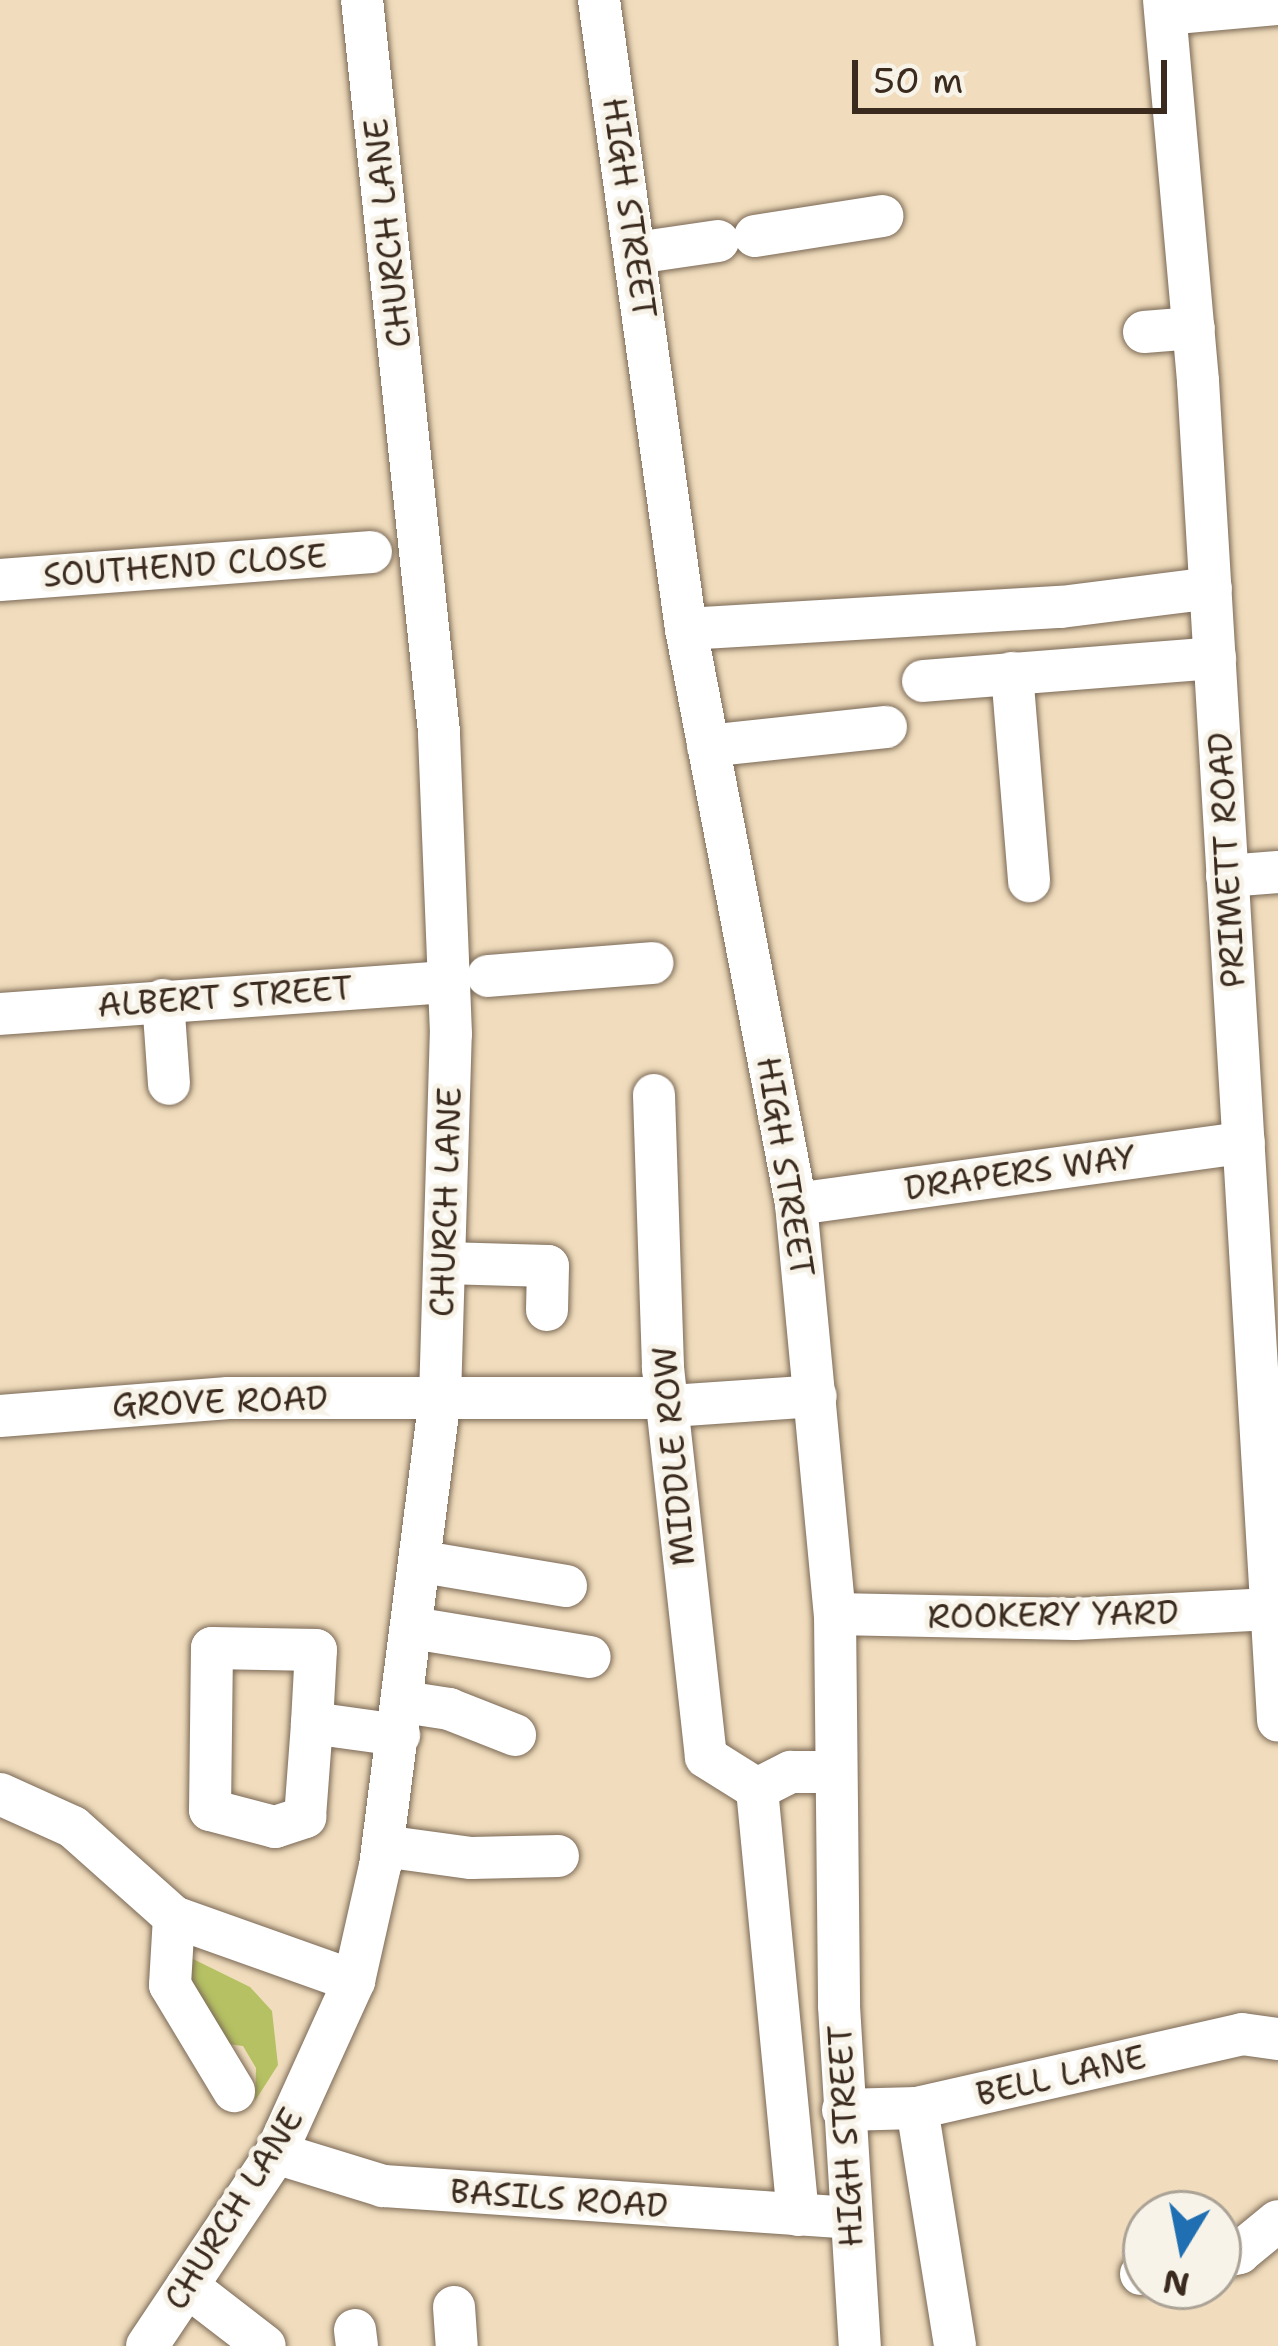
<!DOCTYPE html>
<style>
body{margin:0}
#map{position:relative;width:1278px;height:2346px;overflow:hidden;background:#f1ddbd;font-family:"Shantell Sans",sans-serif}
div>[style]{position:absolute}
.green>*{inset:0;background:#b5c163}
.roads{filter:drop-shadow(0 0 3px #7b6956) drop-shadow(0 0 3px #7b6956)}
.minor>*{height:42px;margin:-21px;padding:0 21px;transform-origin:21px;border-radius:21px;background:#fff}
span{translate:-50% -50%;white-space:nowrap;text-align:center;line-height:1.15;-webkit-text-stroke:10px #f7f3e8;paint-order:stroke}
.street-label{font-size:33px;color:#3b2a1e}
.north{position:absolute;left:1122px;top:2190px;width:120px;height:120px;box-sizing:border-box;background:#f7f3e8;border:3px solid #aca397;border-radius:50%;rotate:190deg;font-size:33px;font-weight:700;line-height:48px;text-align:center;color:#3b2a1e}
.north::after{content:'';display:block;margin:auto;width:42px;height:54px;background:#1f6fb2;clip-path:polygon(50% 0,100% 100%,50% 72%,0 100%)}
.scale{position:absolute;left:852px;top:60px;width:315px;height:54px;box-sizing:border-box;border:6px solid #3b2a1e;border-top:0;padding-left:15px;font-size:36px;line-height:42px;white-space:nowrap;color:#3b2a1e;-webkit-text-stroke:9px #f7f3e8;paint-order:stroke}
</style>
<div id="map">
<div class="green">
<div style="clip-path:polygon(191px 1958px,250px 1987px,272px 2011px,278px 2065px,255px 2101px,256px 2068px,243px 2046px,218px 2043px,184px 1965px)"></div>
</div>
<div class="roads">
<div class="minor">
<div style="left:599px;top:0;width:635px;rotate:82.13deg"></div>
<div style="left:686px;top:629px;width:585px;rotate:79.17deg"></div>
<div style="left:796px;top:1204px;width:412px;rotate:84.6deg"></div>
<div style="left:835px;top:1614px;width:392px;rotate:89.4deg"></div>
<div style="left:839px;top:2006px;width:341px;rotate:86.5deg"></div>
<div style="left:1164px;top:0;width:383px;rotate:84.9deg"></div>
<div style="left:1198px;top:381px;width:1342px;rotate:86.58deg"></div>
<div style="left:1166px;top:14px;width:112px;rotate:-5.1deg"></div>
<div style="left:755px;top:236px;width:129px;rotate:-8.9deg"></div>
<div style="left:636px;top:253px;width:83px;rotate:-8.3deg"></div>
<div style="left:1144px;top:332px;width:50px;rotate:-4.6deg"></div>
<div style="left:0;top:580px;width:372px;rotate:-4.3deg"></div>
<div style="left:686px;top:629px;width:376px;rotate:-3.4deg"></div>
<div style="left:1061px;top:607px;width:151px;rotate:-7.2deg"></div>
<div style="left:1012px;top:673px;width:209px;rotate:85.3deg"></div>
<div style="left:923px;top:681px;width:293px;rotate:-4.5deg"></div>
<div style="left:708px;top:746px;width:179px;rotate:-6.1deg"></div>
<div style="left:1227px;top:876px;width:51px;rotate:-4.5deg"></div>
<div style="left:488px;top:976px;width:165px;rotate:-4.5deg"></div>
<div style="left:163px;top:1000px;width:84px;rotate:85.9deg"></div>
<div style="left:0;top:1014px;width:451px;rotate:-4.1deg"></div>
<div style="left:654px;top:1095px;width:273px;rotate:88.1deg"></div>
<div style="left:663px;top:1368px;width:391px;rotate:83.7deg"></div>
<div style="left:706px;top:1757px;width:60px;rotate:32.1deg"></div>
<div style="left:796px;top:1204px;width:452px;rotate:-7.8deg"></div>
<div style="left:445px;top:1263px;width:103px;rotate:1.7deg"></div>
<div style="left:548px;top:1266px;width:44px;rotate:91.3deg"></div>
<div style="left:670px;top:1406px;width:146px;rotate:-3.9deg"></div>
<div style="left:0;top:1416px;width:229px;rotate:-4.5deg"></div>
<div style="left:228px;top:1398px;width:442px"></div>
<div style="left:423px;top:1562px;width:145px;rotate:9.5deg"></div>
<div style="left:835px;top:1614px;width:240px;rotate:1.2deg"></div>
<div style="left:1075px;top:1619px;width:196px;rotate:-2.9deg"></div>
<div style="left:413px;top:1628px;width:179px;rotate:9.3deg"></div>
<div style="left:404px;top:1702px;width:46px;rotate:8.8deg"></div>
<div style="left:449px;top:1709px;width:71px;rotate:21.5deg"></div>
<div style="left:312px;top:1723px;width:73px;rotate:-86.9deg"></div>
<div style="left:316px;top:1650px;width:104px;rotate:-178.9deg"></div>
<div style="left:212px;top:1648px;width:162px;rotate:90.7deg"></div>
<div style="left:210px;top:1810px;width:67px;rotate:14.7deg"></div>
<div style="left:275px;top:1827px;width:32px;rotate:-18deg"></div>
<div style="left:305px;top:1817px;width:94px;rotate:-85.7deg"></div>
<div style="left:312px;top:1723px;width:88px;rotate:7.9deg"></div>
<div style="left:0;top:1794px;width:80px;rotate:24.3deg"></div>
<div style="left:73px;top:1827px;width:135px;rotate:41.7deg"></div>
<div style="left:174px;top:1917px;width:191px;rotate:19.6deg"></div>
<div style="left:383px;top:1846px;width:89px;rotate:7.8deg"></div>
<div style="left:471px;top:1858px;width:87px;rotate:-1.3deg"></div>
<div style="left:174px;top:1917px;width:68px;rotate:93.4deg"></div>
<div style="left:170px;top:1985px;width:124px;rotate:58.9deg"></div>
<div style="left:917px;top:2108px;width:241px;rotate:80.9deg"></div>
<div style="left:843px;top:2110px;width:74px;rotate:-1.5deg"></div>
<div style="left:917px;top:2108px;width:333px;rotate:-12.8deg"></div>
<div style="left:1242px;top:2034px;width:36px;rotate:8deg"></div>
<div style="left:276px;top:2153px;width:112px;rotate:17.1deg"></div>
<div style="left:383px;top:2186px;width:466px;rotate:3.9deg"></div>
<div style="left:798px;top:2215px;width:428px;rotate:-95.5deg"></div>
<div style="left:757px;top:1789px;width:38px;rotate:-27deg"></div>
<div style="left:791px;top:1772px;width:43px"></div>
<div style="left:1218px;top:2258px;width:22px;rotate:-13deg"></div>
<div style="left:1239px;top:2253px;width:50px;rotate:-39.4deg"></div>
<div style="left:1141px;top:2274px;width:5px;rotate:-11deg"></div>
<div style="left:187px;top:2286px;width:98px;rotate:37.6deg"></div>
<div style="left:454px;top:2307px;width:39px;rotate:86deg"></div>
<div style="left:355px;top:2330px;width:16px;rotate:83deg"></div>
<div style="left:147px;top:2346px;width:232px;rotate:-56.2deg"></div>
<div style="left:276px;top:2153px;width:189px;rotate:-65.6deg"></div>
<div style="left:354px;top:1981px;width:118px;rotate:-77.3deg"></div>
<div style="left:380px;top:1866px;width:472px;rotate:-82.7deg"></div>
<div style="left:440px;top:1398px;width:364px;rotate:-88.3deg"></div>
<div style="left:451px;top:1034px;width:302px;rotate:-92.3deg"></div>
<div style="left:439px;top:732px;width:736px;rotate:-96deg"></div>
</div>
</div>
<div class="street-label">
<span style="left:629px;top:208px;rotate:82deg">HIGH STREET</span>
<span style="left:388px;top:233px;rotate:-96deg">CHURCH LANE</span>
<span style="left:185px;top:566px;rotate:-4deg">SOUTHEND CLOSE</span>
<span style="left:1227px;top:860px;rotate:-93deg">PRIMETT ROAD</span>
<span style="left:225px;top:997px;rotate:-4deg">ALBERT STREET</span>
<span style="left:785px;top:1167px;rotate:81deg">HIGH STREET</span>
<span style="left:1020px;top:1173px;rotate:-8deg">DRAPERS WAY</span>
<span style="left:446px;top:1202px;rotate:-88deg">CHURCH LANE</span>
<span style="left:220px;top:1402px;rotate:-2deg">GROVE ROAD</span>
<span style="left:674px;top:1456px;rotate:-95deg">MIDDLE ROW</span>
<span style="left:1053px;top:1615px;rotate:-1deg">ROOKERY YARD</span>
<span style="left:1061px;top:2076px;rotate:-13deg">BELL LANE</span>
<span style="left:846px;top:2136px;rotate:-93deg">HIGH STREET</span>
<span style="left:559px;top:2199px;rotate:4deg">BASILS ROAD</span>
<span style="left:234px;top:2209px;rotate:-58deg">CHURCH LANE</span>
</div>
<div class="north">N</div>
<div class="scale">50 m</div>
</div>
